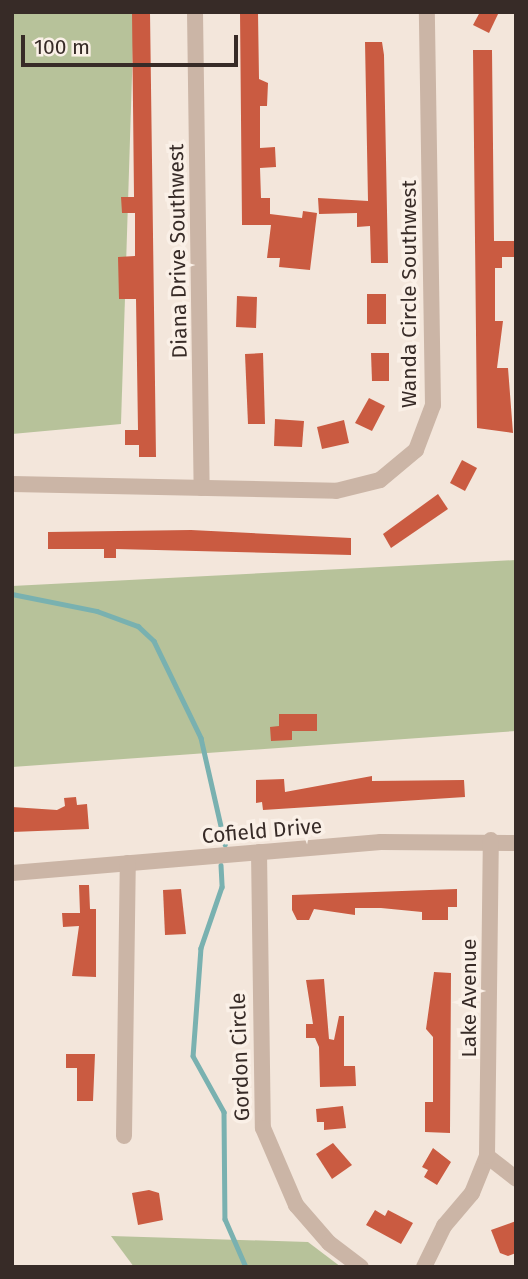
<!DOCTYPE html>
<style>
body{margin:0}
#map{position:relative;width:528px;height:1279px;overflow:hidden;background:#f3e6db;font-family:"Fira Sans",sans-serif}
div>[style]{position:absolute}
.green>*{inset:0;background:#b7c29a}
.stream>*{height:4.5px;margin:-2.25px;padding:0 2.25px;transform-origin:2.25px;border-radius:2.25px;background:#79b1b0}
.building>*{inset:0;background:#ca5b41}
.minor>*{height:16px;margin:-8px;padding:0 8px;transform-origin:8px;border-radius:8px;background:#cbb5a6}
span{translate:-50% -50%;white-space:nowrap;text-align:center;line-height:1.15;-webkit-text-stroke:7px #faf0e7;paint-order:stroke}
.street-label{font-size:21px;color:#372b27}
.frame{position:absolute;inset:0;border:14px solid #372b27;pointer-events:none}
.scale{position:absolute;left:21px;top:35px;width:217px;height:32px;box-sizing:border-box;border:4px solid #372b27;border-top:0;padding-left:9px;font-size:21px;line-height:24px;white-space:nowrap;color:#372b27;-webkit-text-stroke:5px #faf0e7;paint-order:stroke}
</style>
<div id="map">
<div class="green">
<div style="clip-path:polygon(12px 12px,134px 12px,121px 424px,12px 434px)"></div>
<div style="clip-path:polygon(516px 560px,516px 731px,12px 767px,12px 586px)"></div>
<div style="clip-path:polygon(111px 1236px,308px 1242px,341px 1267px,134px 1267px)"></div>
</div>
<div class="stream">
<div style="left:12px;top:594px;width:87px;rotate:11.3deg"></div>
<div style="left:97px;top:611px;width:44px;rotate:20.1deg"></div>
<div style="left:138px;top:626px;width:22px;rotate:43deg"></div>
<div style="left:154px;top:641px;width:108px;rotate:64.1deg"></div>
<div style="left:201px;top:738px;width:109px;rotate:77.2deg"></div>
<div style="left:221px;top:865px;width:22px;rotate:87deg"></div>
<div style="left:222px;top:887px;width:65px;rotate:109deg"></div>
<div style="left:201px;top:948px;width:108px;rotate:94.2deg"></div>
<div style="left:193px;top:1056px;width:64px;rotate:61deg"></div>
<div style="left:224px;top:1112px;width:107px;rotate:89.5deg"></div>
<div style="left:225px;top:1219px;width:52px;rotate:66.4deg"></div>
</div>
<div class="building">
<div style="clip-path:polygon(132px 12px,150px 12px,156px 457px,139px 457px,139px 445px,125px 445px,125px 430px,138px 430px,136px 299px,119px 299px,118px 257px,135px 256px,135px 213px,122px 213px,121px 197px,134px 197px)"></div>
<div style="clip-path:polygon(240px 12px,258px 12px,259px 79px,268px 83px,267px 106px,260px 106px,260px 148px,275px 147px,276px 167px,260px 168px,261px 198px,270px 198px,270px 214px,302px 218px,303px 211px,317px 213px,310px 270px,279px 267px,280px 258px,267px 258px,271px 225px,242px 225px)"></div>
<div style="clip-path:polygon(480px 12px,499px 12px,489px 33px,473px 25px)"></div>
<div style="clip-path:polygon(365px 42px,382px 42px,384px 55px,388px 263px,371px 263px,370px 226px,357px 227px,357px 213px,319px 214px,318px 198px,368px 201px)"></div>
<div style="clip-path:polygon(473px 50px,492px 50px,494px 241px,516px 241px,516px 257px,502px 257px,502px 268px,495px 268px,495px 321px,503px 321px,497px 368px,508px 368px,513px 433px,477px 428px)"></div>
<div style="clip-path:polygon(367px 294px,386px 294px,386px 324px,367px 324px)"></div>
<div style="clip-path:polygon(237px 296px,257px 297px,256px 328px,236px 327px)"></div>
<div style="clip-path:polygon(263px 353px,265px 424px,248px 424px,245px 354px)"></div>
<div style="clip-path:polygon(389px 353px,389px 381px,372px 381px,371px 353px)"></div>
<div style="clip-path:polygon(369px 398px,385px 406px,372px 431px,355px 423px)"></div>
<div style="clip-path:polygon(275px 419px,304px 421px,302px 447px,274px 446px)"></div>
<div style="clip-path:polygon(344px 420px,349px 443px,322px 449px,317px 427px)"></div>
<div style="clip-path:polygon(462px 460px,477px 468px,465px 491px,450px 483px)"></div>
<div style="clip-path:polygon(438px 494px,448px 509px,391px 548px,383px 534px)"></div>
<div style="clip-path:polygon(191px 530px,351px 538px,351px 555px,116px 549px,116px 558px,104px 558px,104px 549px,48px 549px,48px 532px)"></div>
<div style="clip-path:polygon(279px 714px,317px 714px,317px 731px,292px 731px,292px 740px,271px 741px,270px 727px,279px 726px)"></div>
<div style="clip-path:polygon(372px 776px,372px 781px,464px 780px,465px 797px,263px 810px,262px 802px,256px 803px,256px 780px,284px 779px,285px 792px)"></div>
<div style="clip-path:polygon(76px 797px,77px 805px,87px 804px,89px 829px,12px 832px,12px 807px,57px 810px,65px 806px,64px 798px)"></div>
<div style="clip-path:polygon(79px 885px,89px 885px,90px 909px,96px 909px,96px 977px,72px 976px,79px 926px,63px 927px,62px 913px,80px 913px)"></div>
<div style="clip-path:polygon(181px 889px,186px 934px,165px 935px,163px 890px)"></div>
<div style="clip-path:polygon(457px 889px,457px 907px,448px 907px,448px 920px,422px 920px,422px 912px,381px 908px,355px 908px,355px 915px,314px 909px,309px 920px,297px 920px,292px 910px,292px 895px)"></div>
<div style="clip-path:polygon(434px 972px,451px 973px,450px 1133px,425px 1132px,425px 1102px,433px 1102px,433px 1037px,426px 1029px)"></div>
<div style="clip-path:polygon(324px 979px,329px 1039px,334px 1040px,339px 1016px,344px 1016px,344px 1066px,355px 1066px,356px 1086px,320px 1087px,319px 1047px,315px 1038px,306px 1038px,306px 1024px,313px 1024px,306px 980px)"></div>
<div style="clip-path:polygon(66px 1054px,95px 1054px,93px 1101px,77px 1101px,77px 1068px,66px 1068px)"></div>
<div style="clip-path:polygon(343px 1106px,346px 1128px,324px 1130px,324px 1122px,317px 1122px,316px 1109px)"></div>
<div style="clip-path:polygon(333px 1143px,352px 1165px,332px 1179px,316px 1154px)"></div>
<div style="clip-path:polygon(433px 1148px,451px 1162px,437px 1185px,424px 1177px,428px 1170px,422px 1167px)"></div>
<div style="clip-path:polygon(149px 1190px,159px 1193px,163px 1220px,138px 1225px,132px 1193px)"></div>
<div style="clip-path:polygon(375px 1210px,385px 1216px,388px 1210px,413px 1223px,401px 1244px,366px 1225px)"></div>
<div style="clip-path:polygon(516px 1221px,516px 1253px,508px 1256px,500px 1253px,491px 1230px)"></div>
</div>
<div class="minor">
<div style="left:195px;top:12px;width:476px;rotate:89.2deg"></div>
<div style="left:12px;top:484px;width:324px;rotate:1.2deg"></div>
<div style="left:336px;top:491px;width:45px;rotate:-14deg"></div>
<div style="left:380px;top:480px;width:47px;rotate:-39.8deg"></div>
<div style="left:416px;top:450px;width:48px;rotate:-69.3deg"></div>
<div style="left:433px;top:405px;width:393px;rotate:-90.9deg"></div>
<div style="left:259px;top:852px;width:276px;rotate:89.2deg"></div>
<div style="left:263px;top:1128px;width:84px;rotate:66.8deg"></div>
<div style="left:296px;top:1205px;width:50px;rotate:49deg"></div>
<div style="left:329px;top:1243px;width:40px;rotate:37deg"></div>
<div style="left:12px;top:873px;width:370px;rotate:-4.8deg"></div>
<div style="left:381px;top:842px;width:135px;rotate:0.4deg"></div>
<div style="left:124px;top:1136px;width:273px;rotate:-89.2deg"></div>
<div style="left:487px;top:1156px;width:37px;rotate:38deg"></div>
<div style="left:424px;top:1267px;width:46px;rotate:-64deg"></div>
<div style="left:444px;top:1226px;width:43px;rotate:-49.7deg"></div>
<div style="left:472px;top:1193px;width:40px;rotate:-68deg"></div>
<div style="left:487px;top:1156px;width:316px;rotate:-89.3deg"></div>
</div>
<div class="street-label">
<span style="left:178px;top:251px;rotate:-91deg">Diana Drive Southwest</span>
<span style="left:409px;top:294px;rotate:-90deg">Wanda Circle Southwest</span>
<span style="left:262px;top:831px;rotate:-5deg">Cofield Drive</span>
<span style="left:469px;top:998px;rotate:-90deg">Lake Avenue</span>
<span style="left:240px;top:1057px;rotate:-92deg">Gordon Circle</span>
</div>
<div class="frame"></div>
<div class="scale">100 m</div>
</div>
